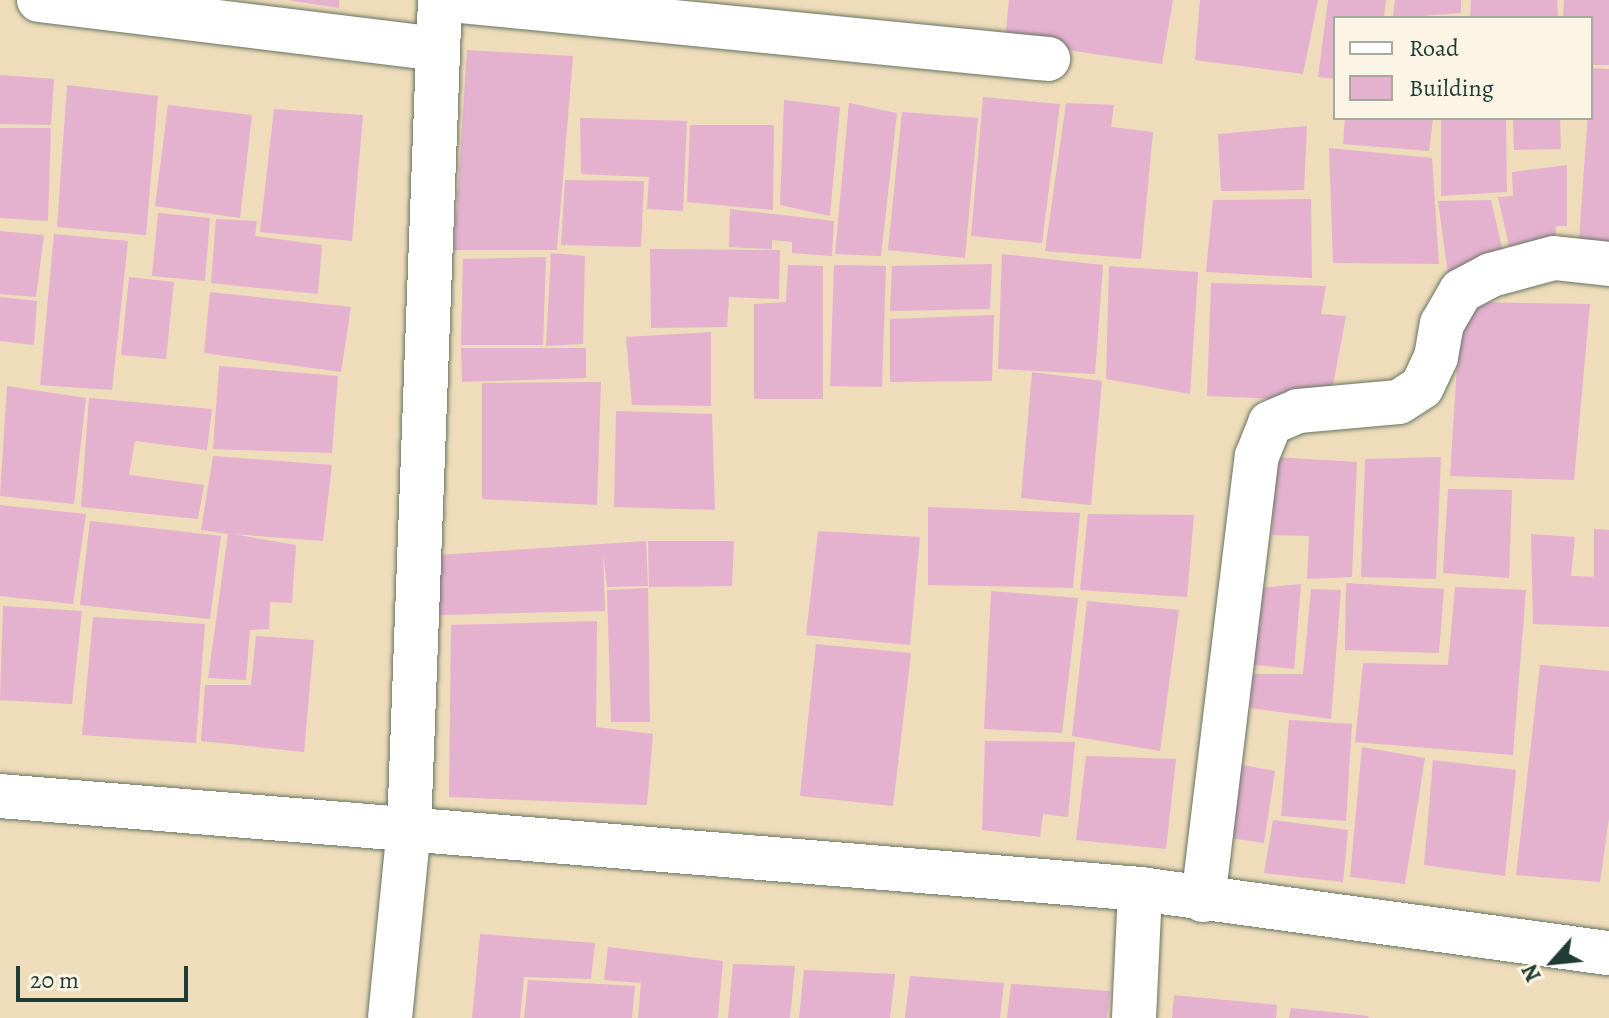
<!DOCTYPE html>
<style>
body{margin:0}
#map{position:relative;width:1609px;height:1018px;overflow:hidden;background:#eedcba;font-family:Alegreya,serif}
div>[style]{position:absolute}
.building>*{inset:0;background:#e4b1cf}
.roads{filter:drop-shadow(0 0 2px #677563) drop-shadow(0 0 2px #677563)}
.minor>*{height:44px;margin:-22px;padding:0 22px;transform-origin:22px;border-radius:22px;background:#fff}
span{translate:-50% -50%;white-space:nowrap;text-align:center;line-height:1.15;-webkit-text-stroke:8px #fcf5e5;paint-order:stroke}
.legend{position:absolute;left:1333px;top:16px;width:260px;height:104px;box-sizing:border-box;background:#fcf5e5;border:2px solid #a4ab9e;margin:0;padding:10px 14px;list-style:none;font-size:24px;color:#1f3d34}
.legend li{display:flex;align-items:center;gap:16px;height:40px}
.legend b{width:40px;border:2px solid #a4ab9e}
.north{position:absolute;left:1513px;top:922px;width:80px;height:80px;-webkit-text-stroke:6px #fcf5e5;paint-order:stroke;rotate:243deg;font-size:22px;font-weight:700;line-height:32px;text-align:center;color:#1f3d34}
.north::after{content:'';display:block;margin:auto;width:28px;height:36px;background:#1f3d34;clip-path:polygon(50% 0,100% 100%,50% 72%,0 100%)}
.scale{position:absolute;left:16px;top:966px;width:172px;height:36px;box-sizing:border-box;border:4px solid #1f3d34;border-top:0;padding-left:10px;font-size:24px;line-height:28px;white-space:nowrap;color:#1f3d34;-webkit-text-stroke:6px #fcf5e5;paint-order:stroke}
</style>
<div id="map">
<div class="building">
<div style="clip-path:polygon(287px 0,339px 0,339px 8px)"></div>
<div style="clip-path:polygon(1009px 0,1173px 0,1162px 64px,1005px 41px)"></div>
<div style="clip-path:polygon(1200px 0,1318px 0,1303px 74px,1195px 60px)"></div>
<div style="clip-path:polygon(1328px 0,1386px 0,1384px 18px,1335px 18px,1335px 79px,1318px 77px)"></div>
<div style="clip-path:polygon(1395px 0,1461px 0,1461px 13px,1393px 18px)"></div>
<div style="clip-path:polygon(1471px 0,1557px 0,1558px 18px,1470px 18px)"></div>
<div style="clip-path:polygon(1564px 0,1609px 0,1609px 65px,1591px 65px,1591px 18px,1563px 18px)"></div>
<div style="clip-path:polygon(467px 50px,573px 56px,557px 250px,454px 250px)"></div>
<div style="clip-path:polygon(1591px 68px,1609px 69px,1609px 258px,1578px 255px)"></div>
<div style="clip-path:polygon(0 75px,54px 79px,51px 125px,0 124px)"></div>
<div style="clip-path:polygon(67px 85px,158px 96px,146px 235px,57px 227px)"></div>
<div style="clip-path:polygon(983px 97px,1060px 104px,1042px 243px,971px 236px)"></div>
<div style="clip-path:polygon(784px 100px,840px 107px,830px 216px,780px 205px)"></div>
<div style="clip-path:polygon(849px 103px,897px 113px,881px 256px,835px 254px)"></div>
<div style="clip-path:polygon(1066px 103px,1114px 105px,1111px 127px,1153px 132px,1141px 259px,1045px 251px)"></div>
<div style="clip-path:polygon(168px 105px,252px 115px,240px 218px,155px 206px)"></div>
<div style="clip-path:polygon(274px 109px,363px 115px,352px 241px,260px 232px)"></div>
<div style="clip-path:polygon(902px 112px,978px 118px,965px 258px,888px 250px)"></div>
<div style="clip-path:polygon(580px 118px,687px 121px,683px 211px,647px 209px,649px 177px,581px 174px)"></div>
<div style="clip-path:polygon(1345px 118px,1433px 118px,1429px 151px,1343px 144px)"></div>
<div style="clip-path:polygon(1441px 118px,1506px 118px,1507px 192px,1441px 196px)"></div>
<div style="clip-path:polygon(1513px 118px,1560px 118px,1561px 149px,1514px 150px)"></div>
<div style="clip-path:polygon(690px 125px,774px 125px,773px 210px,687px 202px)"></div>
<div style="clip-path:polygon(1307px 126px,1304px 190px,1221px 191px,1218px 134px)"></div>
<div style="clip-path:polygon(0 128px,51px 128px,48px 221px,0 218px)"></div>
<div style="clip-path:polygon(1329px 148px,1432px 158px,1439px 264px,1333px 263px)"></div>
<div style="clip-path:polygon(1567px 165px,1567px 226px,1556px 226px,1555px 252px,1512px 259px,1498px 197px,1513px 196px,1512px 172px)"></div>
<div style="clip-path:polygon(565px 180px,644px 181px,641px 247px,561px 245px)"></div>
<div style="clip-path:polygon(1311px 199px,1312px 278px,1206px 272px,1213px 200px)"></div>
<div style="clip-path:polygon(1491px 200px,1506px 265px,1449px 281px,1438px 201px)"></div>
<div style="clip-path:polygon(730px 209px,834px 221px,832px 256px,792px 253px,792px 242px,772px 240px,772px 249px,729px 247px)"></div>
<div style="clip-path:polygon(158px 213px,210px 218px,205px 281px,152px 276px)"></div>
<div style="clip-path:polygon(216px 219px,257px 221px,255px 236px,322px 245px,318px 294px,211px 283px)"></div>
<div style="clip-path:polygon(0 231px,44px 235px,36px 297px,0 294px)"></div>
<div style="clip-path:polygon(54px 234px,128px 241px,112px 390px,40px 385px)"></div>
<div style="clip-path:polygon(650px 249px,780px 250px,779px 299px,729px 297px,727px 327px,651px 328px)"></div>
<div style="clip-path:polygon(551px 253px,585px 256px,583px 344px,546px 346px)"></div>
<div style="clip-path:polygon(1002px 254px,1103px 265px,1095px 374px,998px 369px)"></div>
<div style="clip-path:polygon(546px 257px,543px 345px,461px 345px,463px 259px)"></div>
<div style="clip-path:polygon(992px 264px,990px 309px,890px 311px,892px 266px)"></div>
<div style="clip-path:polygon(788px 265px,823px 266px,823px 399px,754px 399px,754px 304px,786px 302px)"></div>
<div style="clip-path:polygon(834px 265px,886px 266px,882px 387px,830px 386px)"></div>
<div style="clip-path:polygon(1109px 266px,1198px 272px,1190px 394px,1106px 379px)"></div>
<div style="clip-path:polygon(129px 277px,174px 282px,166px 359px,121px 355px)"></div>
<div style="clip-path:polygon(1211px 283px,1326px 286px,1321px 314px,1346px 316px,1330px 401px,1207px 396px)"></div>
<div style="clip-path:polygon(210px 292px,351px 307px,341px 372px,204px 353px)"></div>
<div style="clip-path:polygon(0 297px,37px 301px,34px 345px,0 341px)"></div>
<div style="clip-path:polygon(1461px 302px,1590px 304px,1574px 480px,1450px 476px)"></div>
<div style="clip-path:polygon(994px 315px,992px 381px,890px 382px,890px 319px)"></div>
<div style="clip-path:polygon(711px 332px,711px 406px,632px 405px,626px 337px)"></div>
<div style="clip-path:polygon(461px 348px,586px 348px,586px 378px,462px 382px)"></div>
<div style="clip-path:polygon(219px 366px,338px 376px,332px 453px,213px 449px)"></div>
<div style="clip-path:polygon(1032px 372px,1102px 381px,1091px 505px,1021px 498px)"></div>
<div style="clip-path:polygon(601px 382px,597px 505px,482px 499px,482px 383px)"></div>
<div style="clip-path:polygon(7px 386px,86px 398px,74px 504px,0 496px)"></div>
<div style="clip-path:polygon(89px 398px,212px 409px,207px 450px,135px 441px,129px 475px,204px 485px,198px 519px,81px 507px)"></div>
<div style="clip-path:polygon(616px 411px,712px 414px,715px 510px,614px 507px)"></div>
<div style="clip-path:polygon(213px 456px,332px 465px,323px 541px,233px 534px,296px 545px,292px 603px,270px 602px,269px 629px,250px 630px,246px 680px,208px 678px,228px 534px,201px 530px)"></div>
<div style="clip-path:polygon(1275px 457px,1357px 462px,1352px 577px,1307px 579px,1309px 536px,1272px 535px)"></div>
<div style="clip-path:polygon(1441px 457px,1436px 579px,1361px 577px,1365px 459px)"></div>
<div style="clip-path:polygon(1448px 489px,1512px 490px,1509px 578px,1443px 573px)"></div>
<div style="clip-path:polygon(0 505px,86px 514px,73px 604px,0 596px)"></div>
<div style="clip-path:polygon(928px 507px,1080px 513px,1073px 588px,928px 585px)"></div>
<div style="clip-path:polygon(1088px 514px,1194px 515px,1187px 597px,1080px 590px)"></div>
<div style="clip-path:polygon(90px 521px,221px 536px,210px 619px,80px 605px)"></div>
<div style="clip-path:polygon(1594px 529px,1609px 530px,1609px 627px,1533px 624px,1531px 534px,1575px 537px,1571px 576px,1594px 577px)"></div>
<div style="clip-path:polygon(818px 531px,920px 537px,910px 645px,806px 635px)"></div>
<div style="clip-path:polygon(646px 541px,648px 586px,607px 587px,603px 553px,605px 611px,440px 615px,438px 555px)"></div>
<div style="clip-path:polygon(648px 541px,734px 541px,732px 586px,649px 587px)"></div>
<div style="clip-path:polygon(1346px 583px,1444px 589px,1439px 653px,1345px 650px)"></div>
<div style="clip-path:polygon(1301px 584px,1294px 669px,1244px 664px,1250px 589px)"></div>
<div style="clip-path:polygon(1455px 587px,1526px 590px,1513px 755px,1355px 742px,1363px 663px,1448px 665px)"></div>
<div style="clip-path:polygon(648px 588px,650px 722px,611px 722px,607px 590px)"></div>
<div style="clip-path:polygon(1311px 589px,1341px 590px,1331px 719px,1250px 708px,1253px 674px,1303px 674px)"></div>
<div style="clip-path:polygon(991px 591px,1078px 598px,1062px 733px,984px 729px)"></div>
<div style="clip-path:polygon(1087px 601px,1179px 610px,1160px 751px,1072px 736px)"></div>
<div style="clip-path:polygon(3px 606px,82px 611px,72px 704px,0 700px)"></div>
<div style="clip-path:polygon(93px 617px,205px 624px,196px 743px,82px 735px)"></div>
<div style="clip-path:polygon(597px 621px,596px 727px,653px 734px,647px 805px,449px 797px,451px 625px)"></div>
<div style="clip-path:polygon(256px 636px,314px 640px,304px 752px,201px 741px,205px 685px,251px 685px)"></div>
<div style="clip-path:polygon(816px 644px,911px 653px,893px 806px,800px 796px)"></div>
<div style="clip-path:polygon(1540px 665px,1609px 671px,1609px 818px,1600px 882px,1516px 875px)"></div>
<div style="clip-path:polygon(1289px 720px,1352px 724px,1346px 821px,1281px 816px)"></div>
<div style="clip-path:polygon(985px 741px,1075px 742px,1068px 817px,1043px 814px,1040px 837px,982px 830px)"></div>
<div style="clip-path:polygon(1362px 747px,1425px 758px,1405px 884px,1350px 877px)"></div>
<div style="clip-path:polygon(1086px 756px,1176px 759px,1166px 849px,1076px 840px)"></div>
<div style="clip-path:polygon(1433px 760px,1516px 770px,1505px 876px,1424px 865px)"></div>
<div style="clip-path:polygon(1226px 762px,1275px 771px,1264px 843px,1216px 836px)"></div>
<div style="clip-path:polygon(1273px 820px,1348px 830px,1343px 882px,1264px 873px)"></div>
<div style="clip-path:polygon(480px 934px,595px 943px,591px 979px,524px 977px,520px 1018px,472px 1018px)"></div>
<div style="clip-path:polygon(608px 947px,723px 961px,718px 1018px,638px 1018px,641px 983px,604px 980px)"></div>
<div style="clip-path:polygon(733px 964px,795px 966px,790px 1018px,728px 1018px)"></div>
<div style="clip-path:polygon(804px 970px,895px 974px,890px 1018px,799px 1018px)"></div>
<div style="clip-path:polygon(910px 976px,1004px 983px,1000px 1018px,905px 1018px)"></div>
<div style="clip-path:polygon(528px 980px,635px 986px,632px 1018px,524px 1018px)"></div>
<div style="clip-path:polygon(1011px 984px,1110px 991px,1107px 1018px,1007px 1018px)"></div>
<div style="clip-path:polygon(1174px 995px,1277px 1005px,1276px 1018px,1172px 1018px)"></div>
<div style="clip-path:polygon(1291px 1008px,1369px 1016px,1368px 1018px,1289px 1018px)"></div>
</div>
<div class="roads">
<div class="minor">
<div style="left:39px;top:0;width:402px;rotate:7deg"></div>
<div style="left:451px;top:0;width:600px;rotate:5.64deg"></div>
<div style="left:0;top:796px;width:1144px;rotate:4.66deg"></div>
<div style="left:1140px;top:889px;width:473px;rotate:7.8deg"></div>
<div style="left:1203px;top:900px;width:447px;rotate:-83.1deg"></div>
<div style="left:1257px;top:456px;width:35px;rotate:-68deg"></div>
<div style="left:1270px;top:423px;width:30px;rotate:-23deg"></div>
<div style="left:1298px;top:411px;width:101px;rotate:-5.1deg"></div>
<div style="left:1399px;top:402px;width:27px;rotate:-33deg"></div>
<div style="left:1422px;top:387px;width:33px;rotate:-65deg"></div>
<div style="left:1436px;top:357px;width:34px;rotate:-80deg"></div>
<div style="left:1442px;top:324px;width:38px;rotate:-60deg"></div>
<div style="left:1461px;top:291px;width:34px;rotate:-28deg"></div>
<div style="left:1491px;top:275px;width:65px;rotate:-15.1deg"></div>
<div style="left:1554px;top:258px;width:55px;rotate:6.2deg"></div>
<div style="left:390px;top:1018px;width:190px;rotate:-84.3deg"></div>
<div style="left:409px;top:829px;width:830px;rotate:-87.86deg"></div>
<div style="left:1134px;top:1018px;width:129px;rotate:-87.3deg"></div>
</div>
</div>
<ul class="legend">
<li><b style="height:10px;background:#fff"></b>Road</li>
<li><b style="height:22px;background:#e4b1cf"></b>Building</li>
</ul>
<div class="north">N</div>
<div class="scale">20 m</div>
</div>
